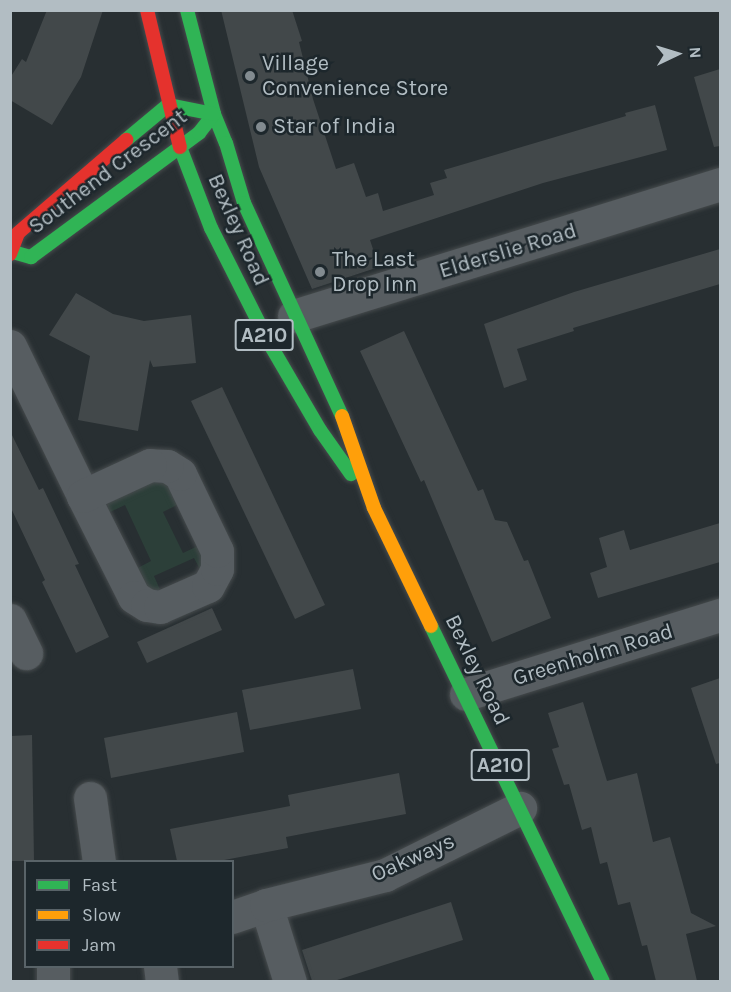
<!DOCTYPE html>
<style>
body{margin:0}
#map{position:relative;width:731px;height:992px;overflow:hidden;background:#282f32;font-family:Karla,sans-serif}
div>[style]{position:absolute}
.green>*{inset:0;background:#2c3f39}
.building>*{inset:0;background:#42484a}
.roads{filter:drop-shadow(0 0 2px #464b4d) drop-shadow(0 0 2px #464b4d)}
.street>*{height:33px;margin:-16.5px;padding:0 16.5px;transform-origin:16.5px;border-radius:16.5px;background:#575d61}
.fast>*{height:14px;margin:-7px;padding:0 7px;transform-origin:7px;border-radius:7px;background:#30b455}
.slow>*{height:14px;margin:-7px;padding:0 7px;transform-origin:7px;border-radius:7px;background:#ff9f0a}
.jam>*{height:14px;margin:-7px;padding:0 7px;transform-origin:7px;border-radius:7px;background:#e5322d}
.dots>*{width:16px;height:16px;translate:-50% -50%;box-sizing:border-box;border:3px solid #1d272c;border-radius:50%}
span{translate:-50% -50%;white-space:nowrap;text-align:center;line-height:1.15;-webkit-text-stroke:5px #1d272c;paint-order:stroke}
.shield-label span{padding:2px 4px;background:#1d272c;border:2px solid;border-radius:4px;-webkit-text-stroke-width:0}
.shield-label{font-size:21px;color:#b2bdc3;font-weight:700}
.poi-label{font-size:22px;color:#b2bdc3}
.left{translate:0 -50%;text-align:left}
.street-label{font-size:22px;color:#b2bdc3}
.frame{position:absolute;inset:0;border:12px solid #b2bdc3;pointer-events:none}
.legend{position:absolute;left:24px;top:860px;width:210px;height:108px;box-sizing:border-box;background:#1d272c;border:2px solid #596368;margin:0;padding:8px 10px;list-style:none;font-size:18px;color:#b2bdc3}
.legend li{display:flex;align-items:center;gap:12px;height:30px}
.legend b{width:30px;border:2px solid #596368}
.north{position:absolute;left:647px;top:24px;width:60px;height:60px;-webkit-text-stroke:4px #1d272c;paint-order:stroke;rotate:86deg;font-size:16px;font-weight:700;line-height:24px;text-align:center;color:#b2bdc3}
.north::after{content:'';display:block;margin:auto;width:21px;height:27px;background:#b2bdc3;clip-path:polygon(50% 0,100% 100%,50% 72%,0 100%)}
</style>
<div id="map">
<div class="green">
<div style="clip-path:polygon(161px 475px,183px 502px,163px 512px,183px 553px,202px 544px,202px 573px,194px 558px,154px 576px,162px 594px,149px 593px,132px 571px,151px 561px,125px 505px,106px 514px,109px 500px)"></div>
</div>
<div class="building">
<div style="clip-path:polygon(47px 10px,103px 10px,81px 77px,52px 125px,10px 100px,10px 78px,22px 59px,26px 62px)"></div>
<div style="clip-path:polygon(221px 10px,292px 10px,302px 41px,299px 42px,313px 99px,336px 169px,354px 163px,366px 197px,378px 193px,383px 211px,434px 195px,430px 183px,447px 178px,444px 170px,626px 116px,625px 113px,655px 105px,667px 150px,543px 183px,370px 240px,379px 267px,312px 289px,259px 167px)"></div>
<div style="clip-path:polygon(720px 69px,720px 146px,714px 147px,694px 77px)"></div>
<div style="clip-path:polygon(720px 249px,720px 284px,573px 328px,574px 331px,517px 349px,527px 380px,504px 388px,484px 324px,574px 292px)"></div>
<div style="clip-path:polygon(76px 293px,113px 314px,144px 321px,191px 315px,196px 363px,153px 367px,150px 360px,138px 431px,78px 420px,90px 356px,49px 335px)"></div>
<div style="clip-path:polygon(404px 331px,478px 491px,483px 489px,495px 520px,507px 522px,524px 561px,528px 560px,551px 618px,492px 642px,424px 480px,421px 482px,360px 351px)"></div>
<div style="clip-path:polygon(222px 387px,325px 605px,295px 619px,191px 401px)"></div>
<div style="clip-path:polygon(10px 431px,39px 490px,43px 488px,79px 564px,75px 565px,109px 637px,76px 653px,42px 582px,45px 580px,10px 506px)"></div>
<div style="clip-path:polygon(720px 523px,720px 562px,598px 598px,590px 573px,607px 567px,599px 538px,624px 530px,630px 550px)"></div>
<div style="clip-path:polygon(212px 608px,222px 630px,147px 663px,137px 642px)"></div>
<div style="clip-path:polygon(353px 669px,361px 709px,250px 730px,242px 690px)"></div>
<div style="clip-path:polygon(720px 678px,720px 763px,716px 764px,691px 688px)"></div>
<div style="clip-path:polygon(583px 702px,607px 781px,637px 773px,653px 842px,670px 837px,691px 913px,716px 926px,686px 934px,697px 981px,656px 981px,647px 945px,642px 946px,630px 902px,618px 905px,607px 862px,600px 864px,591px 827px,582px 830px,569px 784px,564px 785px,552px 749px,559px 747px,548px 713px)"></div>
<div style="clip-path:polygon(237px 712px,244px 752px,111px 778px,104px 738px)"></div>
<div style="clip-path:polygon(32px 735px,34px 861px,10px 861px,10px 736px)"></div>
<div style="clip-path:polygon(399px 773px,406px 814px,286px 837px,288px 848px,219px 861px,177px 861px,170px 829px,290px 806px,288px 795px)"></div>
<div style="clip-path:polygon(451px 902px,463px 940px,334px 981px,312px 981px,302px 950px)"></div>
</div>
<div class="roads">
<div class="street">
<div style="left:294px;top:316px;width:446px;rotate:-17.2deg"></div>
<div style="left:10px;top:346px;width:167px;rotate:64deg"></div>
<div style="left:83px;top:496px;width:113px;rotate:63.2deg"></div>
<div style="left:134px;top:597px;width:15px;rotate:32deg"></div>
<div style="left:147px;top:605px;width:13px;rotate:9deg"></div>
<div style="left:160px;top:607px;width:52px;rotate:-23.6deg"></div>
<div style="left:208px;top:586px;width:19px;rotate:-62deg"></div>
<div style="left:217px;top:569px;width:18px;rotate:-90deg"></div>
<div style="left:217px;top:551px;width:85px;rotate:-115.7deg"></div>
<div style="left:180px;top:474px;width:15px;rotate:-148deg"></div>
<div style="left:167px;top:466px;width:17px;rotate:-177deg"></div>
<div style="left:150px;top:465px;width:74px;rotate:155.2deg"></div>
<div style="left:10px;top:620px;width:37px;rotate:64deg"></div>
<div style="left:466px;top:694px;width:266px;rotate:-17.3deg"></div>
<div style="left:90px;top:798px;width:65px;rotate:82deg"></div>
<div style="left:266px;top:905px;width:81px;rotate:72.7deg"></div>
<div style="left:232px;top:917px;width:36px;rotate:-19deg"></div>
<div style="left:266px;top:905px;width:123px;rotate:-14.1deg"></div>
<div style="left:385px;top:875px;width:151px;rotate:-26.4deg"></div>
<div style="left:53px;top:966px;width:16px;rotate:90deg"></div>
<div style="left:160px;top:966px;width:16px;rotate:83deg"></div>
</div>
<div class="fast">
<div style="left:187px;top:10px;width:107px;rotate:75.4deg"></div>
<div style="left:214px;top:114px;width:31px;rotate:68deg"></div>
<div style="left:226px;top:143px;width:63px;rotate:73.3deg"></div>
<div style="left:244px;top:203px;width:234px;rotate:65.3deg"></div>
<div style="left:180px;top:147px;width:87px;rotate:69.1deg"></div>
<div style="left:211px;top:228px;width:127px;rotate:63.2deg"></div>
<div style="left:268px;top:341px;width:103px;rotate:59.7deg"></div>
<div style="left:320px;top:430px;width:54px;rotate:54.8deg"></div>
<div style="left:13px;top:252px;width:19px;rotate:16deg"></div>
<div style="left:31px;top:257px;width:209px;rotate:-36.4deg"></div>
<div style="left:199px;top:133px;width:24px;rotate:-52deg"></div>
<div style="left:214px;top:114px;width:47px;rotate:-168.9deg"></div>
<div style="left:168px;top:105px;width:55px;rotate:140.2deg"></div>
<div style="left:431px;top:626px;width:395px;rotate:64.2deg"></div>
</div>
<div class="slow">
<div style="left:342px;top:416px;width:97px;rotate:70.8deg"></div>
<div style="left:374px;top:508px;width:131px;rotate:64.2deg"></div>
</div>
<div class="jam">
<div style="left:147px;top:10px;width:141px;rotate:76.5deg"></div>
<div style="left:10px;top:254px;width:22px;rotate:-69deg"></div>
<div style="left:18px;top:233px;width:143px;rotate:-40.7deg"></div>
</div>
</div>
<div class="dots">
<div style="left:250px;top:76px;background:#828b90"></div>
<div style="left:261px;top:127px;background:#828b90"></div>
<div style="left:320px;top:272px;background:#828b90"></div>
</div>
<div class="shield-label">
<span style="left:264px;top:335px">A210</span>
<span style="left:500px;top:765px">A210</span>
</div>
<div class="poi-label">
<span class="left" style="left:262px;top:76px">Village<br>Convenience Store</span>
<span class="left" style="left:273px;top:127px">Star of India</span>
<span class="left" style="left:332px;top:272px">The Last<br>Drop Inn</span>
</div>
<div class="street-label">
<span style="left:108px;top:172px;rotate:-37deg">Southend Crescent</span>
<span style="left:238px;top:230px;rotate:66deg">Bexley Road</span>
<span style="left:508px;top:251px;rotate:-17deg">Elderslie Road</span>
<span style="left:593px;top:655px;rotate:-17deg">Greenholm Road</span>
<span style="left:477px;top:670px;rotate:64deg">Bexley Road</span>
<span style="left:413px;top:858px;rotate:-24deg">Oakways</span>
</div>
<div class="frame"></div>
<ul class="legend">
<li><b style="height:8px;background:#30b455"></b>Fast</li>
<li><b style="height:8px;background:#ff9f0a"></b>Slow</li>
<li><b style="height:8px;background:#e5322d"></b>Jam</li>
</ul>
<div class="north">N</div>
</div>
